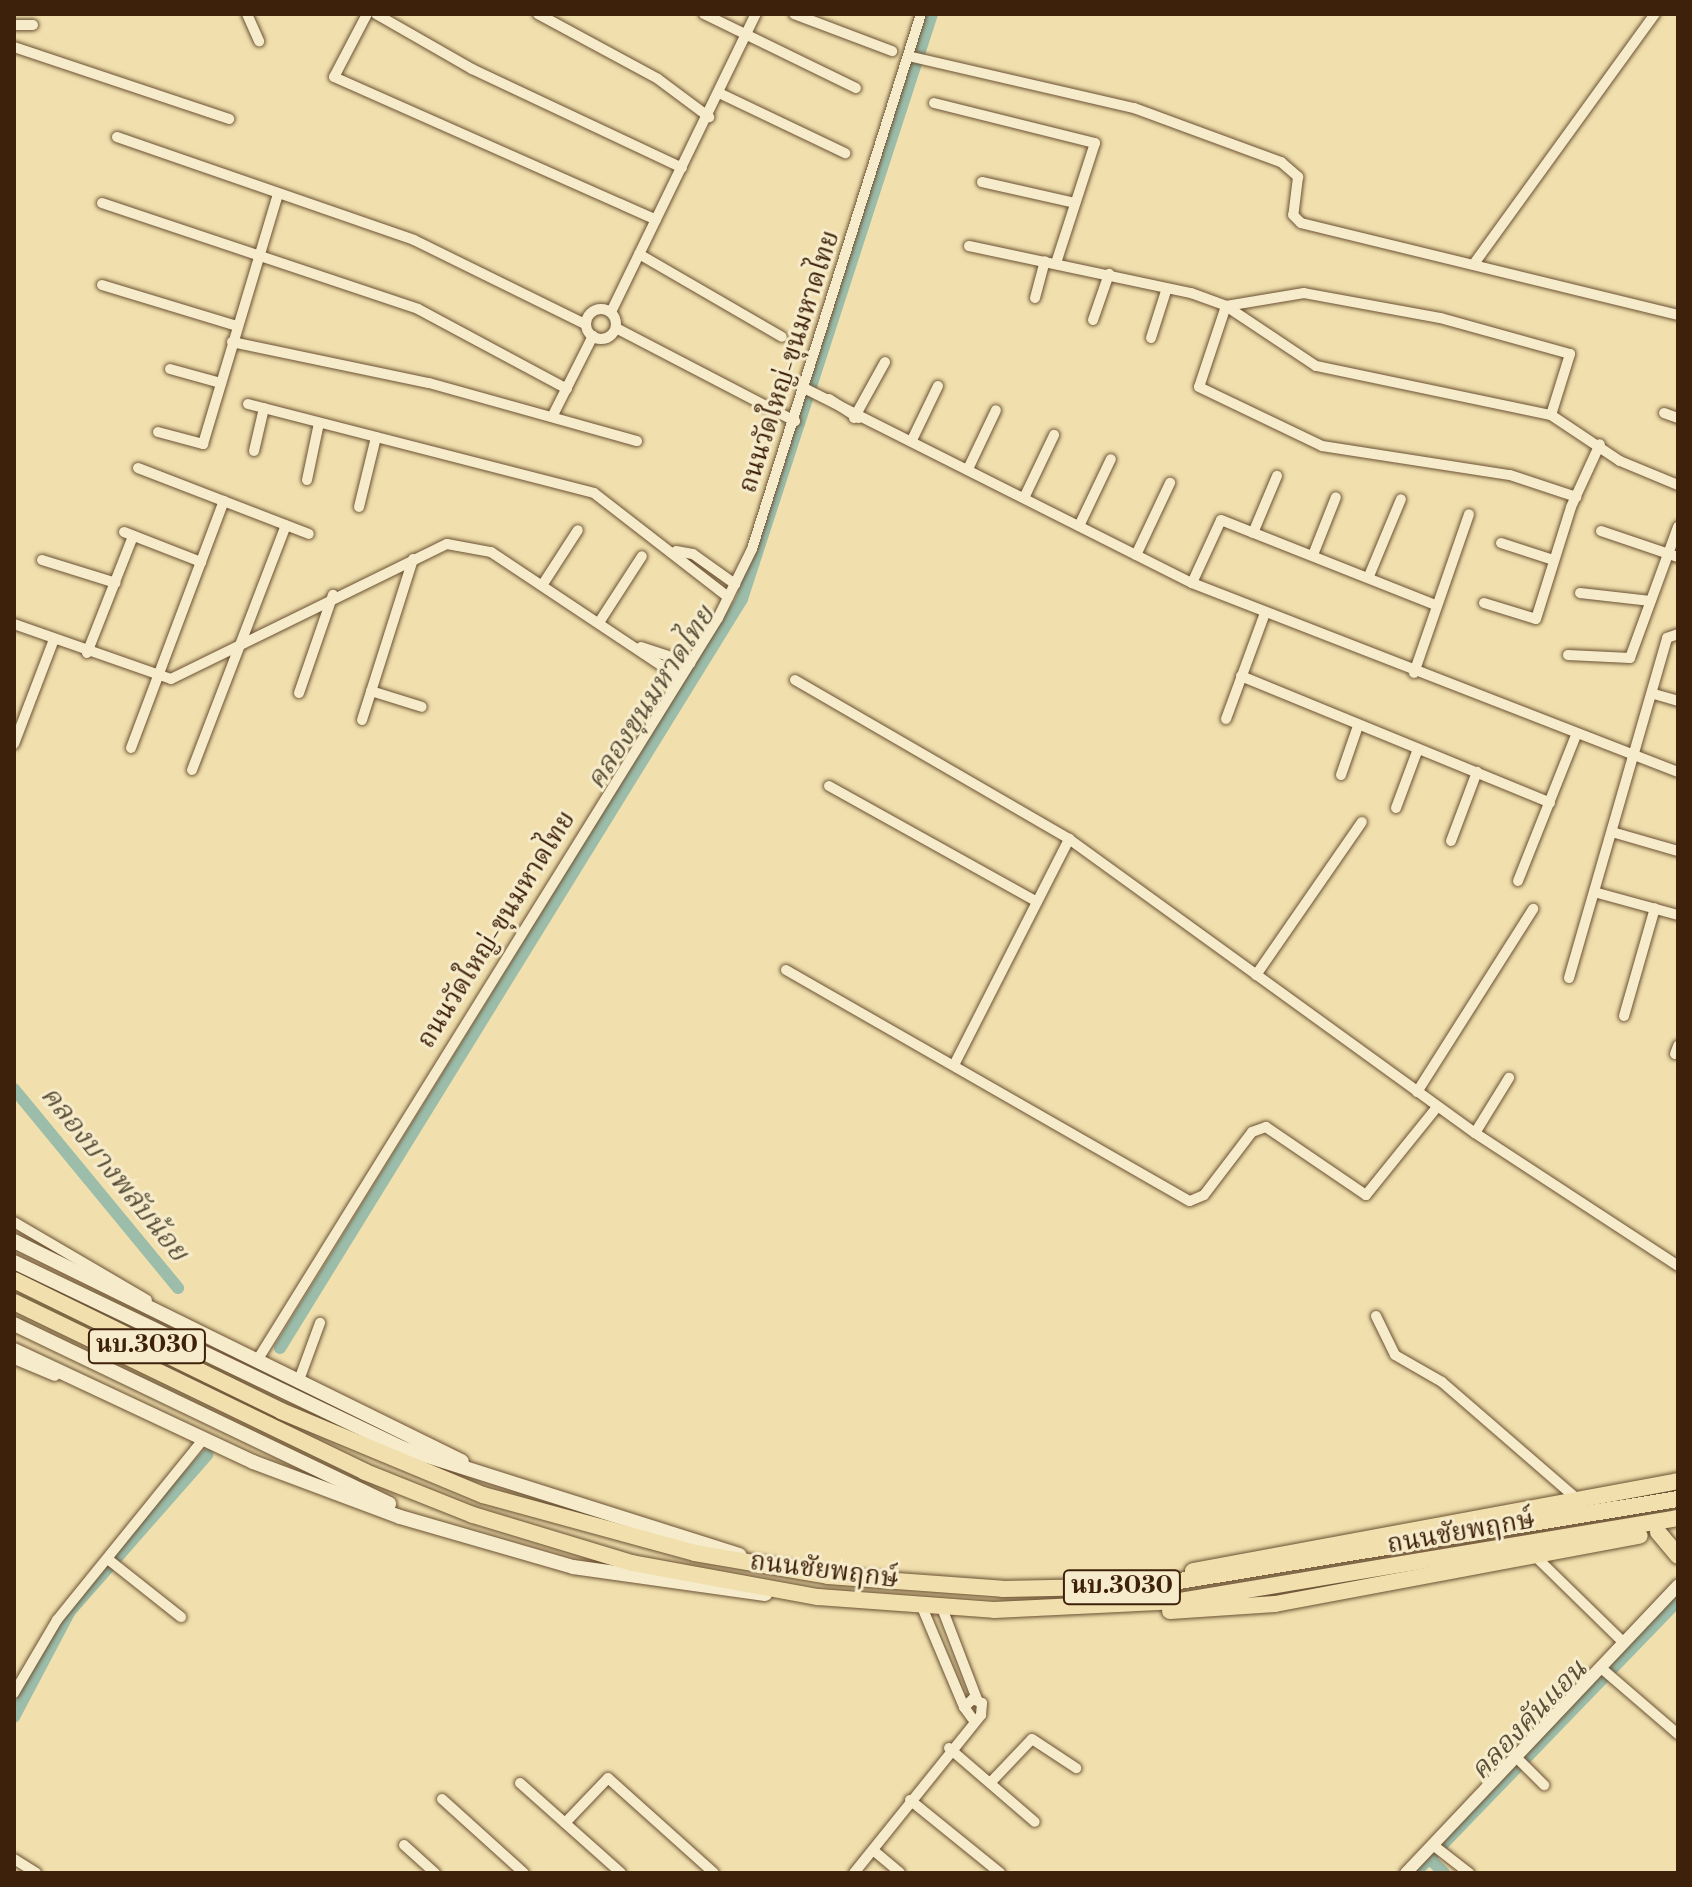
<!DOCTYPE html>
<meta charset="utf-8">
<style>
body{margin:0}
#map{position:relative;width:1692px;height:1887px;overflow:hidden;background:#f1e0ae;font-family:"Libre Bodoni","Noto Serif Thai",serif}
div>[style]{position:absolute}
.canal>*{height:12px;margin:-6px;padding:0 6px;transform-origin:6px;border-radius:6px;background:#9bbdaa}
.roads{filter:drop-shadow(0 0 2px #6b5133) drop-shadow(0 0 2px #6b5133)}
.minor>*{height:10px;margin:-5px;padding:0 5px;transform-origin:5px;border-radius:5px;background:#f6ebca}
.minor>.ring{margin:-5px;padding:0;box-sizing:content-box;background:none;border:10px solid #f6ebca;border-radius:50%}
.tertiary>*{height:12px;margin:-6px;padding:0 6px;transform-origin:6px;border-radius:6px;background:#f6ebca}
.secondary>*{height:14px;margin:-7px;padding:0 7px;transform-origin:7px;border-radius:7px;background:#f6ebca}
.primary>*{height:16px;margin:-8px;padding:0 8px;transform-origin:8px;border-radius:8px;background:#f1e0ae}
span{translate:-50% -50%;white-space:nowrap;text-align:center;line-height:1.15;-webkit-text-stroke:6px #f6ebca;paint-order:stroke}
.shield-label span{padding:2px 6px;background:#f6ebca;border:2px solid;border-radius:6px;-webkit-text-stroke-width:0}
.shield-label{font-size:24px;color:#3e210a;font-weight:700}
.street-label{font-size:26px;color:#3e210a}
.water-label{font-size:28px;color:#5a503a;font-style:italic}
.frame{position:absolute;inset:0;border:16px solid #3e210a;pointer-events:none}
</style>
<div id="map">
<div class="canal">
<div style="left:14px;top:1089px;width:258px;rotate:50.5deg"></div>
<div style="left:280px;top:1348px;width:880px;rotate:-58.33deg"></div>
<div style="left:742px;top:599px;width:615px;rotate:-72.01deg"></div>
<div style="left:14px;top:1717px;width:120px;rotate:-62.2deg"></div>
<div style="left:70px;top:1611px;width:208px;rotate:-48.7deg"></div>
<div style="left:1429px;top:1858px;width:21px;rotate:45deg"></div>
<div style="left:1415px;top:1873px;width:378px;rotate:-46deg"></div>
</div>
<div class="roads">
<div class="minor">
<div style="left:247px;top:14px;width:30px;rotate:66deg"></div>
<div style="left:367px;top:14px;width:71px;rotate:117.6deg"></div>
<div style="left:334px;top:77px;width:352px;rotate:23.9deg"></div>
<div style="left:376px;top:14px;width:111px;rotate:29.8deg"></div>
<div style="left:472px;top:69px;width:232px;rotate:25.2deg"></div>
<div style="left:538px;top:14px;width:136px;rotate:28.4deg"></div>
<div style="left:658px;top:79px;width:64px;rotate:36.7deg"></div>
<div style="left:704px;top:14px;width:169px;rotate:26deg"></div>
<div style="left:794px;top:14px;width:105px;rotate:20.7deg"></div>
<div style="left:14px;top:25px;width:19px"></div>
<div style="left:14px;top:47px;width:227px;rotate:18.5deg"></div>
<div style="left:908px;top:56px;width:232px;rotate:13deg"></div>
<div style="left:1134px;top:108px;width:157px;rotate:20.2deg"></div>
<div style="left:1281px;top:162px;width:23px;rotate:41deg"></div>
<div style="left:1298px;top:177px;width:38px;rotate:97deg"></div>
<div style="left:1293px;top:215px;width:11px;rotate:45deg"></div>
<div style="left:1301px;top:223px;width:388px;rotate:13.7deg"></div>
<div style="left:719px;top:93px;width:140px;rotate:25.5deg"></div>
<div style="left:934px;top:103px;width:166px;rotate:14deg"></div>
<div style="left:1095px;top:143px;width:126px;rotate:108deg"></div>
<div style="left:117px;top:137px;width:314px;rotate:19.1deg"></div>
<div style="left:414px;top:240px;width:191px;rotate:26.2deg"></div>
<div style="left:982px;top:182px;width:95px;rotate:12.7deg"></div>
<div style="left:102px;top:203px;width:333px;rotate:18.5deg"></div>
<div style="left:418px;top:309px;width:169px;rotate:28.2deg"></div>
<div style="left:969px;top:246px;width:227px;rotate:12deg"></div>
<div style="left:1191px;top:293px;width:37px;rotate:20deg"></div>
<div style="left:1226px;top:306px;width:108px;rotate:33.7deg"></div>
<div style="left:1316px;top:366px;width:240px;rotate:11.8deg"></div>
<div style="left:1551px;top:415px;width:83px;rotate:33.7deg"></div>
<div style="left:1620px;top:461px;width:63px;rotate:22.5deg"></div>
<div style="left:639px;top:254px;width:165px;rotate:30.1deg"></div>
<div style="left:1476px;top:261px;width:305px;rotate:-54.1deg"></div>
<div style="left:102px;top:285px;width:141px;rotate:16.9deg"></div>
<div style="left:1035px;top:298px;width:38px;rotate:-75deg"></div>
<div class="ring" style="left:586px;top:309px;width:20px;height:20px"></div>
<div style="left:611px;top:312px;width:331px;rotate:-64.1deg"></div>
<div style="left:1093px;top:320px;width:49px;rotate:-70.8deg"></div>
<div style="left:616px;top:328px;width:202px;rotate:27.5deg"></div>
<div style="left:1151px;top:338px;width:52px;rotate:-72.3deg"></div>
<div style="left:232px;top:342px;width:201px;rotate:11.8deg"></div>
<div style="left:429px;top:383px;width:216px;rotate:15.6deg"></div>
<div style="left:170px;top:369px;width:53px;rotate:15.4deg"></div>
<div style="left:806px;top:389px;width:432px;rotate:26.7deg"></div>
<div style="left:1192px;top:583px;width:521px;rotate:21.25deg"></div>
<div style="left:829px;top:399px;width:35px;rotate:33deg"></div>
<div style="left:248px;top:404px;width:357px;rotate:14.4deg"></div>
<div style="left:594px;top:493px;width:170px;rotate:37.8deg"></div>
<div style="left:1664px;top:413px;width:15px;rotate:20deg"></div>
<div style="left:1551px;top:415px;width:64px;rotate:-72.7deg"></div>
<div style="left:1570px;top:354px;width:135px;rotate:-164.5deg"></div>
<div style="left:1440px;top:318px;width:138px;rotate:-169.6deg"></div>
<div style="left:1304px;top:293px;width:79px;rotate:170.5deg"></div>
<div style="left:1226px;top:306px;width:85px;rotate:108.4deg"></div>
<div style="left:1199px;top:387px;width:136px;rotate:25.6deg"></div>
<div style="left:1322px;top:446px;width:190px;rotate:8.8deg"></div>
<div style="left:1510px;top:475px;width:70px;rotate:18.4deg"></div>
<div style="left:552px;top:417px;width:91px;rotate:-63.2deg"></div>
<div style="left:854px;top:418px;width:64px;rotate:-61deg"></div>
<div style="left:158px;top:432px;width:47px;rotate:14.9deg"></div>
<div style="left:203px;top:444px;width:261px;rotate:-73.3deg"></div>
<div style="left:912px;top:440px;width:60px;rotate:-64.3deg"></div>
<div style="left:254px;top:451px;width:44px;rotate:-76.9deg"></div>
<div style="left:138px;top:468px;width:183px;rotate:21.1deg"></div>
<div style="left:968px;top:469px;width:65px;rotate:-64.6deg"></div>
<div style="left:307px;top:480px;width:58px;rotate:-78.1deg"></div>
<div style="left:1024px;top:498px;width:70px;rotate:-64.5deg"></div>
<div style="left:359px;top:507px;width:72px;rotate:-76.3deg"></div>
<div style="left:1079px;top:526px;width:74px;rotate:-64.5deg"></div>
<div style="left:1601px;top:531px;width:81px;rotate:18.7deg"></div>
<div style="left:124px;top:532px;width:83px;rotate:21.3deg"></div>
<div style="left:1253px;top:533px;width:62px;rotate:-67.2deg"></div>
<div style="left:1501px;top:543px;width:55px;rotate:18.1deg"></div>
<div style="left:676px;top:551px;width:17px;rotate:10deg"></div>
<div style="left:693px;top:554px;width:52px;rotate:35.5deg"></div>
<div style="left:1136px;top:555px;width:80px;rotate:-64.7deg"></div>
<div style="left:1313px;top:555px;width:62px;rotate:-68.4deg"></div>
<div style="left:42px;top:560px;width:77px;rotate:17.3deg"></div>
<div style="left:1369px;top:576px;width:83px;rotate:-67.4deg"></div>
<div style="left:1192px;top:583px;width:69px;rotate:-65.3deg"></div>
<div style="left:1221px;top:520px;width:231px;rotate:21.6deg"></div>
<div style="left:543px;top:584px;width:64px;rotate:-57.1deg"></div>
<div style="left:1580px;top:593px;width:71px;rotate:6.4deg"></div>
<div style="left:1484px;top:603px;width:54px;rotate:17.1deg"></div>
<div style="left:1536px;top:619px;width:117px;rotate:-72.6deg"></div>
<div style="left:1571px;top:507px;width:69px;rotate:-65.3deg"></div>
<div style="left:600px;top:621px;width:77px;rotate:-57.1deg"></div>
<div style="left:14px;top:624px;width:166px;rotate:19.3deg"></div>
<div style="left:171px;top:679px;width:307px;rotate:-26.1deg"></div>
<div style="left:447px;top:544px;width:45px;rotate:10.3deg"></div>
<div style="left:491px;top:552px;width:227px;rotate:33.7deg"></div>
<div style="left:641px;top:647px;width:52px;rotate:18.1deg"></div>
<div style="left:87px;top:653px;width:126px;rotate:-68.5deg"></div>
<div style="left:1568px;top:655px;width:62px;rotate:2.8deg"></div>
<div style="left:1630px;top:658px;width:140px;rotate:-69.9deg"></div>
<div style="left:1414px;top:673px;width:168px;rotate:-70.9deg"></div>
<div style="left:1241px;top:676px;width:334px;rotate:22.3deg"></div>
<div style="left:795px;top:680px;width:317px;rotate:30.1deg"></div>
<div style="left:1069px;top:839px;width:501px;rotate:35.91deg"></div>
<div style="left:1475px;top:1133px;width:243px;rotate:33.2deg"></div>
<div style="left:371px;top:691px;width:53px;rotate:17.4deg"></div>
<div style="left:299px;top:693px;width:104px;rotate:-70.9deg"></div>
<div style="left:1654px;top:694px;width:25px;rotate:16deg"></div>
<div style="left:1226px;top:719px;width:113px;rotate:-69.8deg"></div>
<div style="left:362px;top:720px;width:169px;rotate:-72.4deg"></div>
<div style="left:14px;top:744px;width:112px;rotate:-69.1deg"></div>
<div style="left:131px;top:748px;width:264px;rotate:-69.4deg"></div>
<div style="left:192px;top:770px;width:262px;rotate:-69deg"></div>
<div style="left:1341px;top:775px;width:52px;rotate:-70.9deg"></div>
<div style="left:829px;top:786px;width:238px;rotate:29.1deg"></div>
<div style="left:1396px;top:808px;width:63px;rotate:-69.6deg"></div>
<div style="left:1612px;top:832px;width:69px;rotate:16.1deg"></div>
<div style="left:1451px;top:841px;width:74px;rotate:-69.4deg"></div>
<div style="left:1518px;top:881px;width:154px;rotate:-68.3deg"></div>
<div style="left:1594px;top:892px;width:87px;rotate:15.3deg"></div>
<div style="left:786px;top:970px;width:465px;rotate:29.8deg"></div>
<div style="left:1190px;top:1201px;width:15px;rotate:-23deg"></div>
<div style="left:1204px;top:1195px;width:79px;rotate:-52.7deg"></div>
<div style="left:1252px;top:1132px;width:15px;rotate:-20deg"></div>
<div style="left:1266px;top:1127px;width:121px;rotate:34.2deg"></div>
<div style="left:1366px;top:1195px;width:113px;rotate:-51.1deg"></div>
<div style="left:1256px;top:975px;width:186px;rotate:-55.3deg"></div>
<div style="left:1569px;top:978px;width:354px;rotate:-73.9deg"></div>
<div style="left:1667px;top:638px;width:12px;rotate:-20deg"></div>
<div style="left:1624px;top:1016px;width:112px;rotate:-74deg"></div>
<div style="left:1675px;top:1054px;width:9px;rotate:-69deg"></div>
<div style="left:954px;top:1065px;width:254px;rotate:-63deg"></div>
<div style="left:1417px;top:1092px;width:217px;rotate:-57.6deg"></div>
<div style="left:1475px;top:1133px;width:65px;rotate:-58.3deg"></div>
<div style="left:14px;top:1222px;width:154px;rotate:30.4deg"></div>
<div style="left:1376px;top:1316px;width:43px;rotate:64deg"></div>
<div style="left:1395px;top:1355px;width:54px;rotate:29.9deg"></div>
<div style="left:1442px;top:1382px;width:180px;rotate:40.9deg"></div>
<div style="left:14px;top:1359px;width:44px;rotate:22.5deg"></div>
<div style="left:258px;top:1359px;width:872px;rotate:-58.17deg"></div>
<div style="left:718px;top:618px;width:77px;rotate:-63.8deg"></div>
<div style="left:752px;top:549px;width:561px;rotate:-72.47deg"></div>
<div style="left:299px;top:1380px;width:61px;rotate:-69.8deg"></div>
<div style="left:1537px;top:1558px;width:120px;rotate:44.3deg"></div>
<div style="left:109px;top:1560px;width:92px;rotate:38.4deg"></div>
<div style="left:922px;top:1607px;width:108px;rotate:67.2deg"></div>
<div style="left:942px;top:1608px;width:97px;rotate:69deg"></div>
<div style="left:1600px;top:1667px;width:103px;rotate:40.7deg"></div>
<div style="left:14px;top:1693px;width:85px;rotate:-59.5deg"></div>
<div style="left:57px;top:1620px;width:232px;rotate:-51deg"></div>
<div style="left:949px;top:1748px;width:113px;rotate:40.7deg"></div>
<div style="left:1516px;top:1757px;width:40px;rotate:45deg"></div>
<div style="left:991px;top:1782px;width:59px;rotate:-46.4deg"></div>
<div style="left:1032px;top:1739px;width:53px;rotate:33.4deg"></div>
<div style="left:520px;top:1783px;width:135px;rotate:41.7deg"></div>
<div style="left:442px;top:1799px;width:110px;rotate:42.1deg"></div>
<div style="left:910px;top:1800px;width:116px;rotate:39deg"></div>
<div style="left:565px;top:1823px;width:62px;rotate:-46.3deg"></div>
<div style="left:608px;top:1778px;width:142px;rotate:41.9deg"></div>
<div style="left:404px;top:1845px;width:42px;rotate:42.1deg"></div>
<div style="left:1433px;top:1845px;width:46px;rotate:37.9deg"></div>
<div style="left:873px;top:1850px;width:35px;rotate:40deg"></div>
<div style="left:14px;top:1859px;width:26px;rotate:32deg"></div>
<div style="left:854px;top:1873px;width:203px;rotate:-51.2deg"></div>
<div style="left:981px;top:1715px;width:12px;rotate:-85deg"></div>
<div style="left:982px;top:1703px;width:10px;rotate:-156deg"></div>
<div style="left:973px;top:1699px;width:12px;rotate:138deg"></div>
<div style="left:964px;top:1707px;width:14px;rotate:54deg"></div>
</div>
<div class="tertiary">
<div style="left:1406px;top:1873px;width:396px;rotate:-46.6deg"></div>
</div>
<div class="secondary">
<div style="left:14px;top:1241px;width:499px;rotate:26.2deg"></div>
<div style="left:14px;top:1262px;width:430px;rotate:25.6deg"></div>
<div style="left:402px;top:1448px;width:354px;rotate:17.6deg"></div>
<div style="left:14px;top:1324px;width:416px;rotate:25.6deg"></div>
<div style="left:14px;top:1350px;width:264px;rotate:25.1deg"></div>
<div style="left:253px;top:1462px;width:157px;rotate:20.5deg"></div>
<div style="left:400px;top:1517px;width:180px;rotate:16.1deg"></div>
<div style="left:573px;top:1567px;width:194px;rotate:8deg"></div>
</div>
<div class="primary">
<div style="left:14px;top:1280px;width:297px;rotate:26.1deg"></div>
<div style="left:281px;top:1411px;width:219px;rotate:22.6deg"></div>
<div style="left:483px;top:1495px;width:220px;rotate:15.3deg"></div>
<div style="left:695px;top:1553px;width:135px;rotate:9.8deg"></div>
<div style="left:828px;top:1576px;width:175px;rotate:4.2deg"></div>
<div style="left:1003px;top:1589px;width:146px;rotate:-1.2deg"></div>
<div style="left:1149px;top:1586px;width:536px;rotate:-9.34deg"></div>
<div style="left:14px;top:1302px;width:390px;rotate:25.8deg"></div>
<div style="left:365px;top:1472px;width:116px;rotate:21.7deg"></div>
<div style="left:473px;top:1515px;width:166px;rotate:16.8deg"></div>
<div style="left:632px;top:1563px;width:189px;rotate:10.4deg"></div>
<div style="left:818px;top:1597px;width:176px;rotate:4.2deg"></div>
<div style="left:994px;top:1610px;width:186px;rotate:-2.8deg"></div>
<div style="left:1180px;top:1601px;width:505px;rotate:-9.46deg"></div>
<div style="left:1658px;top:1532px;width:31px;rotate:50deg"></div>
<div style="left:1193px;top:1571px;width:493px;rotate:-10.5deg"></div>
<div style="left:1170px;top:1611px;width:105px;rotate:-3.8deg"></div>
<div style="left:1275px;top:1604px;width:371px;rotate:-10.6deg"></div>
</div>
</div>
<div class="shield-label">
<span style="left:147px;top:1346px">นบ.3030</span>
<span style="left:1122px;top:1587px">นบ.3030</span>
</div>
<div class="street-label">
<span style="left:790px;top:362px;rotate:-72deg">ถนนวัดใหญ่-ขุนมหาดไทย</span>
<span style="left:497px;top:930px;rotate:-58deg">ถนนวัดใหญ่-ขุนมหาดไทย</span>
<span style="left:1461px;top:1533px;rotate:-10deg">ถนนชัยพฤกษ์</span>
<span style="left:824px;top:1571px;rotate:7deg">ถนนชัยพฤกษ์</span>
</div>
<div class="water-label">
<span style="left:651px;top:698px;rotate:-57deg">คลองขุนมหาดไทย</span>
<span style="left:114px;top:1174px;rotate:51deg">คลองบางพลับน้อย</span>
<span style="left:1529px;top:1720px;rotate:-46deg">คลองคันแอน</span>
</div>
<div class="frame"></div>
</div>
